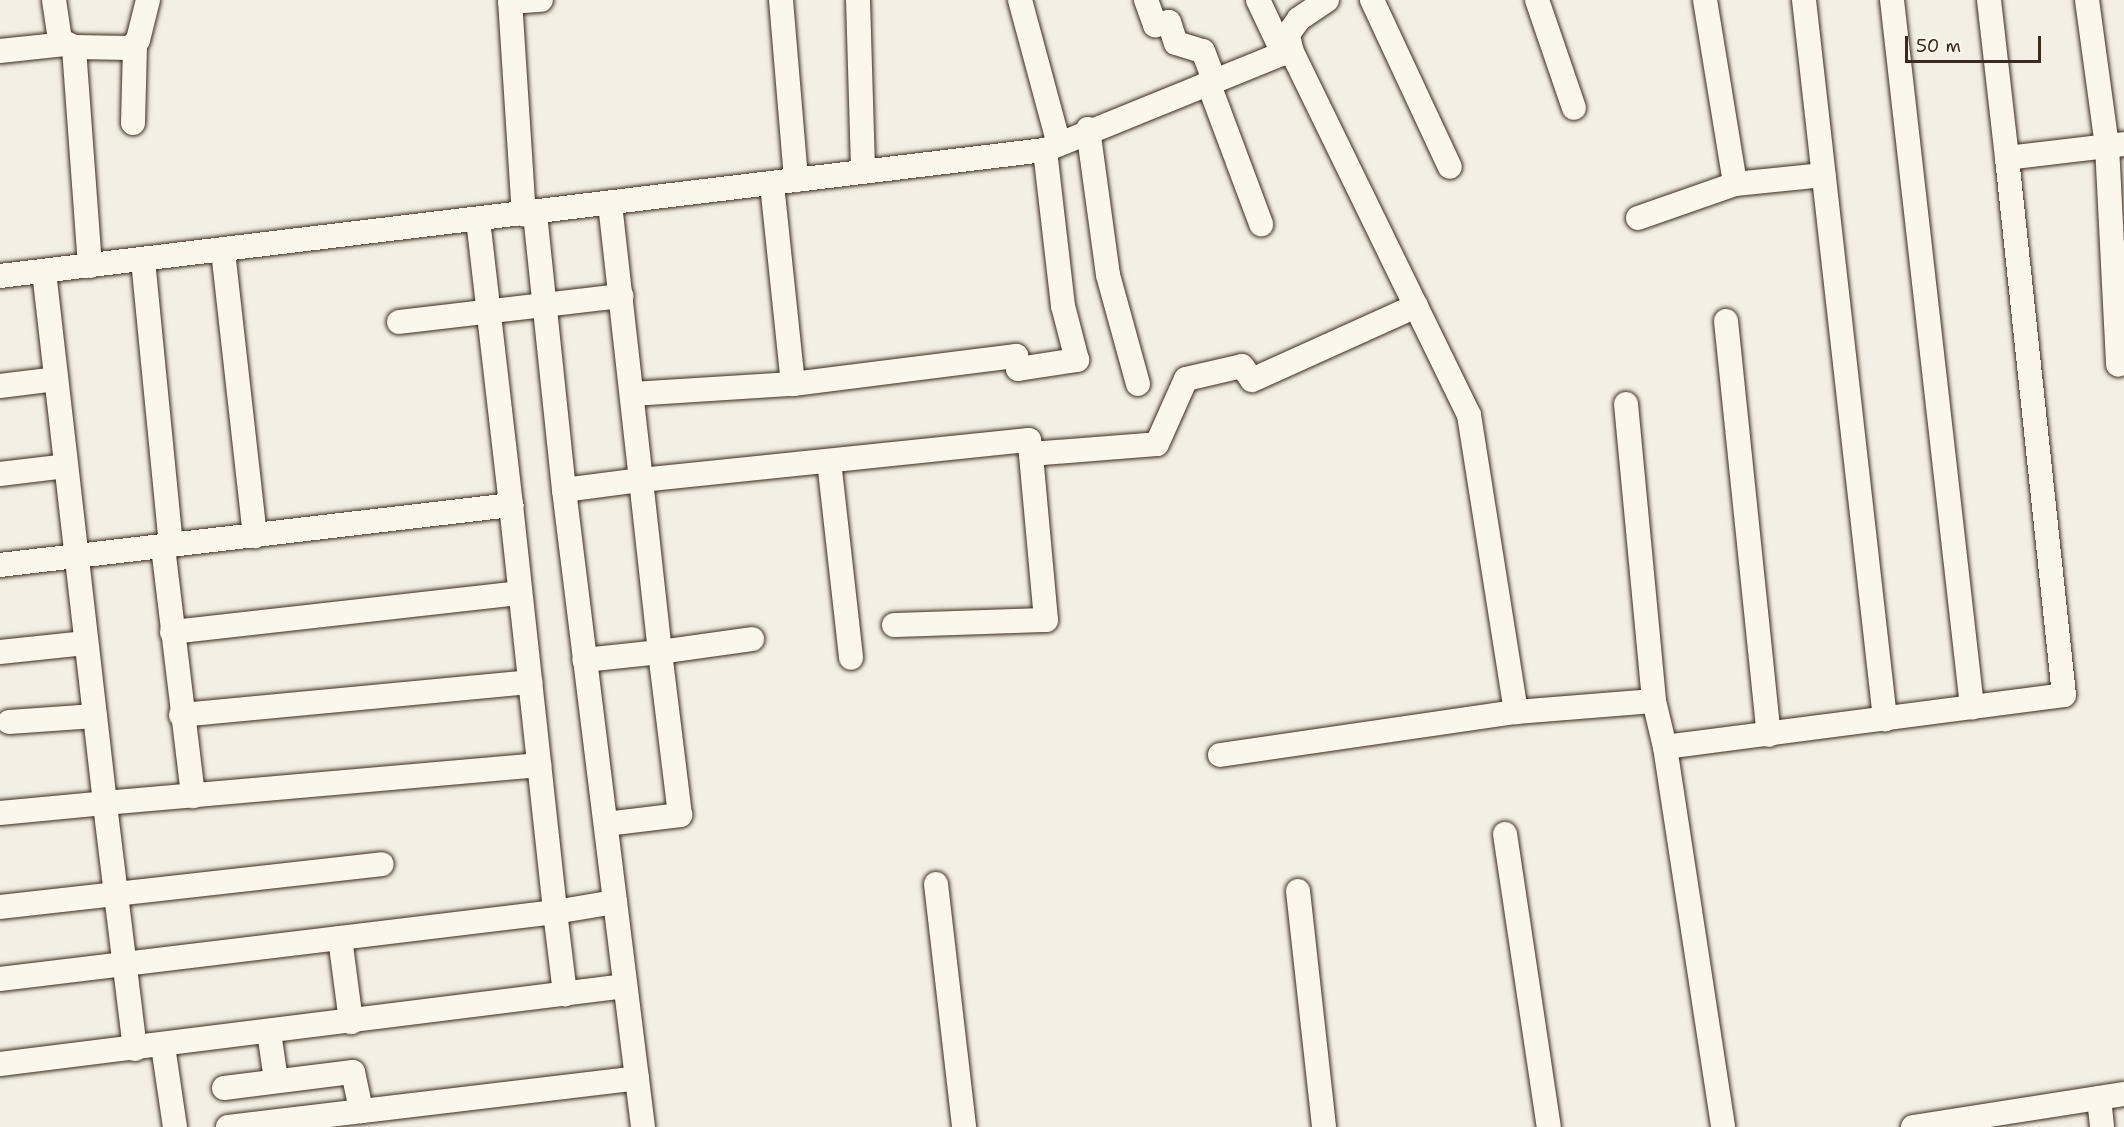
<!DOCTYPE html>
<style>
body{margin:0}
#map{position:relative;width:2124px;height:1127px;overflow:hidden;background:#f3efe4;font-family:"Shantell Sans",sans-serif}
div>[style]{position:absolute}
.roads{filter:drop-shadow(0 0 2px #3b2a1e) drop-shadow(0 0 2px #3b2a1e)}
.minor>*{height:24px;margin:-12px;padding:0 12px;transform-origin:12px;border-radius:12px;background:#fbf7ec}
span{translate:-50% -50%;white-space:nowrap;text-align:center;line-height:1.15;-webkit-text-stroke:5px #fbf7ec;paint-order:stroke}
.scale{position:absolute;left:1905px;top:36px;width:136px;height:27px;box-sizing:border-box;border:3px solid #3b2a1e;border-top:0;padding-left:8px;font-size:18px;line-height:21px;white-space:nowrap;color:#3b2a1e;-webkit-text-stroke:4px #fbf7ec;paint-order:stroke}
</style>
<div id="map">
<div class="roads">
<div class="minor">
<div style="left:54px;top:0;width:40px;rotate:81.5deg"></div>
<div style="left:60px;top:40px;width:16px;rotate:27deg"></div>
<div style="left:510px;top:0;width:215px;rotate:86.3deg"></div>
<div style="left:781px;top:0;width:181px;rotate:85.2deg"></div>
<div style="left:858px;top:0;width:171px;rotate:88.3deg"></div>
<div style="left:1020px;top:0;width:146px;rotate:74.9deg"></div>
<div style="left:1146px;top:0;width:27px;rotate:70deg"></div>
<div style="left:1155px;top:25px;width:14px;rotate:-12deg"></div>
<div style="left:1169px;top:22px;width:22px;rotate:72deg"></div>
<div style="left:1176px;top:43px;width:28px;rotate:17deg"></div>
<div style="left:1203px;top:51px;width:31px;rotate:69deg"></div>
<div style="left:1258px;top:0;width:59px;rotate:64.7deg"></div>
<div style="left:1327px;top:0;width:34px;rotate:146deg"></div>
<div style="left:1299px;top:19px;width:19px;rotate:126deg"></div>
<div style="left:1288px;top:34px;width:16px;rotate:79deg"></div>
<div style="left:1291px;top:50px;width:406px;rotate:64deg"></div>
<div style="left:1469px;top:415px;width:301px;rotate:81deg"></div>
<div style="left:1372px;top:0;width:184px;rotate:65deg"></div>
<div style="left:1537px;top:0;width:114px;rotate:71.1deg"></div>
<div style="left:1705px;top:0;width:186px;rotate:80.7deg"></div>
<div style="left:1735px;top:184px;width:89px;rotate:-5.8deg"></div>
<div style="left:1804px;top:0;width:724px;rotate:83.57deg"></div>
<div style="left:1892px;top:0;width:712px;rotate:83.54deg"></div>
<div style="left:1989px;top:0;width:159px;rotate:83.5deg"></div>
<div style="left:2087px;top:0;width:147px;rotate:82.2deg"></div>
<div style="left:2107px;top:146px;width:219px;rotate:87.1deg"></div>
<div style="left:510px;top:2px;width:31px;rotate:-4deg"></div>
<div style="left:0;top:51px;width:65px;rotate:-6.1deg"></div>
<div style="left:1208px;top:82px;width:152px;rotate:69.5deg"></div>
<div style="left:133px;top:123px;width:78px;rotate:-88.5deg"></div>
<div style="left:1088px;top:129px;width:147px;rotate:82.2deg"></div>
<div style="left:1108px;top:275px;width:113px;rotate:74.6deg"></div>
<div style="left:610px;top:204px;width:278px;rotate:83.6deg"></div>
<div style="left:641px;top:480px;width:390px;rotate:-5.9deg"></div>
<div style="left:1029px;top:440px;width:14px;rotate:82deg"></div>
<div style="left:1031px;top:454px;width:126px;rotate:-4.5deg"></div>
<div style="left:1157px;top:444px;width:71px;rotate:-66deg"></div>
<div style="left:1186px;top:379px;width:57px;rotate:-13.1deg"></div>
<div style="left:1242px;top:366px;width:17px;rotate:54deg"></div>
<div style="left:1252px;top:380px;width:180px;rotate:-24.3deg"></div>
<div style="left:535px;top:214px;width:278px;rotate:84deg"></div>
<div style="left:564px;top:490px;width:78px;rotate:-7.4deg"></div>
<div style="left:641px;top:480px;width:173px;rotate:83.7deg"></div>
<div style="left:660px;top:652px;width:76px;rotate:174deg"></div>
<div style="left:1638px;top:218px;width:103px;rotate:-19.3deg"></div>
<div style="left:223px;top:251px;width:287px;rotate:83.6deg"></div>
<div style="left:143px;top:260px;width:287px;rotate:84.4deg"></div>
<div style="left:90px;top:266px;width:220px;rotate:-94.2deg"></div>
<div style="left:74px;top:47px;width:56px;rotate:1deg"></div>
<div style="left:130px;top:48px;width:11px;rotate:-45deg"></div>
<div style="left:138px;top:40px;width:41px;rotate:-76deg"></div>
<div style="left:0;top:276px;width:1053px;rotate:-6.88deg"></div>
<div style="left:1045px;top:150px;width:266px;rotate:-22.1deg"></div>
<div style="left:1726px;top:321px;width:416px;rotate:84.1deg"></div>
<div style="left:399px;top:322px;width:224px;rotate:-6.7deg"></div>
<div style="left:793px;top:384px;width:225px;rotate:-7.2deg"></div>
<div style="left:1016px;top:356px;width:13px;rotate:81deg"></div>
<div style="left:1018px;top:369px;width:60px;rotate:-8.7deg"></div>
<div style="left:1077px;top:360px;width:56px;rotate:-104.5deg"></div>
<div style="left:1063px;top:306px;width:157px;rotate:-96.6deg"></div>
<div style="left:0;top:386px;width:56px;rotate:-7.1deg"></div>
<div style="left:632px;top:394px;width:161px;rotate:-3.6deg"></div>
<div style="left:793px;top:384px;width:202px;rotate:-96deg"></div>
<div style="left:1626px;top:404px;width:298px;rotate:84.6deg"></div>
<div style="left:829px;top:461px;width:198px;rotate:83.6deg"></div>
<div style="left:0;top:474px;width:66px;rotate:-6.9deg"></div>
<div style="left:564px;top:490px;width:642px;rotate:82.93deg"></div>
<div style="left:511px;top:505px;width:409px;rotate:83.8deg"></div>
<div style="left:555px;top:912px;width:61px;rotate:-9.5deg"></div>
<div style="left:163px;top:547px;width:251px;rotate:83.1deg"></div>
<div style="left:0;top:565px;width:515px;rotate:-6.7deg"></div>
<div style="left:511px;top:505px;width:286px;rotate:-96.6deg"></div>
<div style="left:894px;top:625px;width:152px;rotate:-1.9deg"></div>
<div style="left:1046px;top:620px;width:167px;rotate:-95.2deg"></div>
<div style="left:172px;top:632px;width:350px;rotate:-6.4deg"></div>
<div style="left:0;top:652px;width:86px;rotate:-6deg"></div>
<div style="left:181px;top:715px;width:351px;rotate:-5.4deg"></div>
<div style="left:9px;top:722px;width:86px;rotate:-4deg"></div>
<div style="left:1665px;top:747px;width:384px;rotate:81.3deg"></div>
<div style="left:1220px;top:755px;width:299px;rotate:-8.3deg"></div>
<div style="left:1516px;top:712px;width:138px;rotate:-4.6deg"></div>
<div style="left:1654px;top:701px;width:47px;rotate:76.6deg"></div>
<div style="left:1665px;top:747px;width:402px;rotate:-7.4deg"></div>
<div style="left:2064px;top:695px;width:540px;rotate:-96.06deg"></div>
<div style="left:2007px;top:158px;width:118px;rotate:-6.8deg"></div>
<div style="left:0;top:813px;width:105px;rotate:-5.4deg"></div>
<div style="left:105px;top:803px;width:534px;rotate:-96.55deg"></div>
<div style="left:606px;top:824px;width:75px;rotate:-6.9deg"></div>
<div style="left:680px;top:815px;width:164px;rotate:-97deg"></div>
<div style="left:660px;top:652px;width:93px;rotate:-8deg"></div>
<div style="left:1505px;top:834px;width:296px;rotate:81.5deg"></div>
<div style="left:936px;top:884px;width:245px;rotate:83.4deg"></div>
<div style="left:1298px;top:891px;width:237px;rotate:83.7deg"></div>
<div style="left:0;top:907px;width:384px;rotate:-6.4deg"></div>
<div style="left:340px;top:938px;width:85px;rotate:82.5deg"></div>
<div style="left:0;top:979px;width:559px;rotate:-6.88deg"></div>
<div style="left:555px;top:912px;width:83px;rotate:83deg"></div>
<div style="left:269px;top:1032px;width:49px;rotate:81.7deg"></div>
<div style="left:163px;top:1046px;width:82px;rotate:81.6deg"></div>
<div style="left:135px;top:1049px;width:248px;rotate:-97deg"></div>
<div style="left:105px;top:803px;width:436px;rotate:-5deg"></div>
<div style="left:0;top:1064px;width:630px;rotate:-7.11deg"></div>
<div style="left:224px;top:1088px;width:130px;rotate:-7.1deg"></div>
<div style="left:353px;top:1072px;width:40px;rotate:78deg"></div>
<div style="left:2099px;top:1098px;width:29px;rotate:84deg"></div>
<div style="left:228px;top:1127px;width:412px;rotate:-6.8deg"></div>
<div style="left:1913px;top:1127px;width:214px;rotate:-8.9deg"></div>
</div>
</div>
<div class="scale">50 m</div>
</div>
